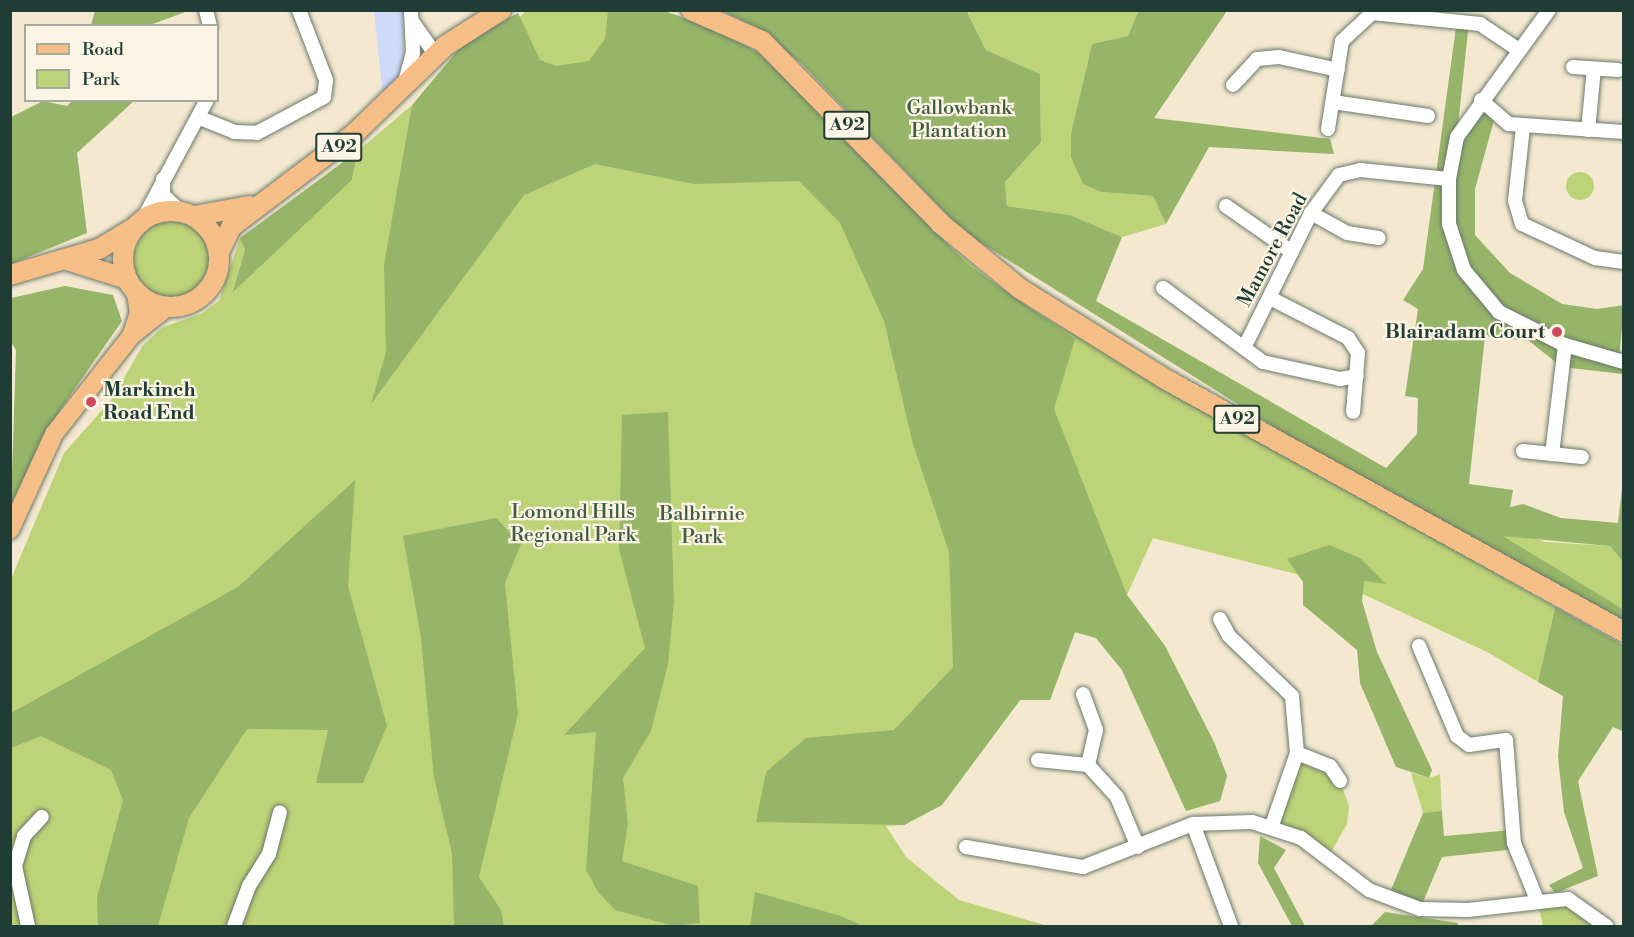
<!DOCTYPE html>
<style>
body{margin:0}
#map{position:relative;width:1634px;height:937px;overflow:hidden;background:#f4e9d0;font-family:"Libre Bodoni",serif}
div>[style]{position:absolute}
.built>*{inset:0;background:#cedafa}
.green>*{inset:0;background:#bdd377}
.round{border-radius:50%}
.forest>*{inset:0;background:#96b568}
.roads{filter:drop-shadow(0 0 2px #6a796b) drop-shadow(0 0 2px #6a796b)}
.minor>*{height:14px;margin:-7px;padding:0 7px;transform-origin:7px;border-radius:7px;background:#fff}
.major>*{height:18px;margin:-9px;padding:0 9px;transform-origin:9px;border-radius:9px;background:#f6be87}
.highway>*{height:20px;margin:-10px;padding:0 10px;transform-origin:10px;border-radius:10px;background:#f6be87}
.highway>.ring{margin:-10px;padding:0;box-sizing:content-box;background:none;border:20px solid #f6be87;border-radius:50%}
.dots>*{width:16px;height:16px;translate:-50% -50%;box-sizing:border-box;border:3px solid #fcf5e5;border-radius:50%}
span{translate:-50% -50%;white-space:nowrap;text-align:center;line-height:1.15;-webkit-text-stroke:4.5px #fcf5e5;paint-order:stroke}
.shield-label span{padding:2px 4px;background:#fcf5e5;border:2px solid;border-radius:4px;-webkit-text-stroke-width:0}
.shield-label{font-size:18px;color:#1f3d34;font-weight:700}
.park-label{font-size:20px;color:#3f5b41}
.street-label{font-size:20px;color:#1f3d34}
.poi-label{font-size:20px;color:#1f3d34;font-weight:700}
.right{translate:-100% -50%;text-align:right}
.left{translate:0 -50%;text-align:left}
.frame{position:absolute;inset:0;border:12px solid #1f3d34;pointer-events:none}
.legend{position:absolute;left:24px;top:24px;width:195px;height:78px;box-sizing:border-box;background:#fcf5e5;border:2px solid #a4ab9e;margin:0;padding:8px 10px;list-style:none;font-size:18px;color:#1f3d34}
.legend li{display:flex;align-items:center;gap:12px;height:30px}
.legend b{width:30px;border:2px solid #a4ab9e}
</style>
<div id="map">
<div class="built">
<div style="clip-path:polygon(374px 11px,403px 11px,404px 66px,383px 97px)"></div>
</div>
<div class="green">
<div style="clip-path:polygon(967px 10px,1139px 11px,1128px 36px,1092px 44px,1071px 133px,1102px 192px,1153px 196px,1166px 224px,1122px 237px,1070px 215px,1007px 206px,1005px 182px,1041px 142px,1040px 74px,986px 50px)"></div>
<div style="clip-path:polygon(526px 11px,664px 11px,1016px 301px,1555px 607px,1538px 682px,1487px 652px,1348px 587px,1153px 538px,1127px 595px,1165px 646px,1214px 742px,1227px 776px,1220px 801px,1186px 811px,1122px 670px,1096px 638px,1075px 632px,1050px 700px,1020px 700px,942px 805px,904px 825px,886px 826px,906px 857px,959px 900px,1048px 926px,11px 926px,11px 579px,64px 453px,111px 400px,143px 345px,163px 327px,201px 314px,219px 301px,240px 238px,245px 250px,232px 292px,352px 180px,358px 151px,412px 105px,410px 122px)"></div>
<div class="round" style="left:1566px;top:172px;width:28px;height:28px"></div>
<div class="round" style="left:133px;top:220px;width:80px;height:80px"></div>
<div style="clip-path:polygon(1519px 533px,1546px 542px,1610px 546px,1623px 562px,1623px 609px,1503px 536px)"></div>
<div style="clip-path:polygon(1297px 753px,1340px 781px,1349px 806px,1347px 824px,1327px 859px,1276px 826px)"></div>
<div style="clip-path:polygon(1411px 773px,1429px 778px,1440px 774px,1442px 812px,1423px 813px)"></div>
<div style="clip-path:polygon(1568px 899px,1606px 926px,1543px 926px,1537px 900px)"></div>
</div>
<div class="forest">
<div style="clip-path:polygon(1139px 10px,1227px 11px,1154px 118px,1330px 139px,1334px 154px,1209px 147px,1166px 224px,1153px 196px,1102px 192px,1083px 184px,1071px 157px,1071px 133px,1092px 44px,1128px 36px)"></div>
<div style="clip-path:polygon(95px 11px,95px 10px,188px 11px,150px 25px,91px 25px)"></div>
<div style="clip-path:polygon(608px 11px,664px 11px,712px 27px,764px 56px,967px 264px,1075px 339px,1054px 409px,1127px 595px,1165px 646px,1214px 742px,1227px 776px,1220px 801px,1186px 811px,1122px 670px,1096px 638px,1075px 632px,1050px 700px,1020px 700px,942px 805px,904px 825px,756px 822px,766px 772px,806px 738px,894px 730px,953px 667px,949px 552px,913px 444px,884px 321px,840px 223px,799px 181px,694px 184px,595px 164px,524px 195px,371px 404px,386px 352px,384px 265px,412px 105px,464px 43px,518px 13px,540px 60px,556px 66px,589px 61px,605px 39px)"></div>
<div style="clip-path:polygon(723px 11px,967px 11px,986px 50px,1040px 74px,1041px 142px,1005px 182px,1007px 206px,1070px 215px,1122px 237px,1096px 301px,1386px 468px,1417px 434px,1418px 398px,1405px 396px,1418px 309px,1403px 300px,1423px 269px,1457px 20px,1469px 22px,1457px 135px,1481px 100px,1496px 113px,1475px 189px,1475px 235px,1510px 273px,1562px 304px,1597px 309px,1624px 305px,1619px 360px,1623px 374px,1562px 367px,1529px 341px,1485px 336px,1469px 484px,1513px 490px,1510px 507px,1523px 504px,1561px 518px,1618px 523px,1623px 480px,1623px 562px,1610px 546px,1503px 536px,1623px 609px,1623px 625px,1279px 430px,965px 233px,802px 64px,755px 27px)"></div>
<div style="clip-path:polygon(43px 101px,67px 106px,72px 101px,134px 101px,77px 153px,87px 233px,11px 264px,11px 117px)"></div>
<div style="clip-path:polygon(358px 151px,352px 180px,232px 293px,245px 250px,240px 238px)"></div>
<div style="clip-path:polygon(65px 286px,113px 295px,122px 321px,49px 426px,11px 506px,16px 350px,11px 342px,11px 298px)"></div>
<div style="clip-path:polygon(668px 412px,674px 601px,668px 664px,651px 731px,623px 778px,628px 823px,622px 861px,698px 886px,700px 923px,674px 926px,615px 910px,598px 892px,586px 870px,596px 732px,564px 735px,645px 648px,619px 549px,622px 415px)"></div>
<div style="clip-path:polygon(355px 480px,348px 586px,387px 726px,363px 783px,316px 783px,328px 730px,247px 729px,189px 818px,158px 926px,98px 926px,97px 897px,123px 800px,111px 770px,41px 736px,11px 748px,11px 713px,238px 587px)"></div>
<div style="clip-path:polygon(496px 518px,521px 544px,505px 583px,518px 714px,479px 877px,501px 910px,504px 926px,454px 926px,452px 853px,434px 778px,421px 638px,403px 536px)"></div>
<div style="clip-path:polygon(1329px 545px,1360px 558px,1386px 584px,1364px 581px,1362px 601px,1377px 652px,1432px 770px,1429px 778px,1396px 767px,1360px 683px,1357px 650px,1303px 605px,1303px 582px,1287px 559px)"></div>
<div style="clip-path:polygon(1555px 607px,1623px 645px,1624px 732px,1613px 727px,1578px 781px,1598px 876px,1555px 893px,1549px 885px,1583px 868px,1564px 812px,1558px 757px,1563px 696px,1538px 682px)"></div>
<div style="clip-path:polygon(1442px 811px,1444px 836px,1513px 830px,1516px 849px,1442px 857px,1420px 909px,1388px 897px,1423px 813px)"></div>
<div style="clip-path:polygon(1260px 836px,1286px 850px,1274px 868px,1305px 926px,1292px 926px,1258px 863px)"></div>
<div style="clip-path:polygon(755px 892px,841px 916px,863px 926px,750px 926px)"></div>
<div style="clip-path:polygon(1385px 912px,1458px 923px,1458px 926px,1371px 926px)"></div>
</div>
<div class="roads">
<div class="minor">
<div style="left:206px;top:10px;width:16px;rotate:76deg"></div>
<div style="left:1549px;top:10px;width:157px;rotate:125.9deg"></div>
<div style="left:1457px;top:137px;width:43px;rotate:100.8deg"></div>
<div style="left:1449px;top:179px;width:45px;rotate:90deg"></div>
<div style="left:1449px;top:224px;width:48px;rotate:71.9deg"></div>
<div style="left:1464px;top:270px;width:55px;rotate:50.2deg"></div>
<div style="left:1499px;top:312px;width:74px;rotate:26.6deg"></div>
<div style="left:1565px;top:345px;width:61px;rotate:16.1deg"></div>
<div style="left:414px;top:24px;width:38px;rotate:55deg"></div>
<div style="left:1573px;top:67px;width:45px;rotate:3.8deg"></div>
<div style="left:405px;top:82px;width:30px;rotate:-75deg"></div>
<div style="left:413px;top:53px;width:43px;rotate:-92.7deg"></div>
<div style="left:1233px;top:85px;width:35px;rotate:-47deg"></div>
<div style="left:1257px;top:59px;width:22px;rotate:-5deg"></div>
<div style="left:1279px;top:57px;width:60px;rotate:12.4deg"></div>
<div style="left:1481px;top:100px;width:37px;rotate:41deg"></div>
<div style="left:1509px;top:124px;width:115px;rotate:4deg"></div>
<div style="left:1333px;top:102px;width:96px;rotate:8.4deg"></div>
<div style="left:200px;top:118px;width:37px;rotate:22deg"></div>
<div style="left:234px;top:132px;width:23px;rotate:2deg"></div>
<div style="left:257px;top:133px;width:76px;rotate:-28.2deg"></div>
<div style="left:324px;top:97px;width:17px;rotate:-83deg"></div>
<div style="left:326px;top:80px;width:75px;rotate:-111.1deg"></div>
<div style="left:1523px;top:127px;width:74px;rotate:96.2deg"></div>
<div style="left:1515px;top:201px;width:24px;rotate:73deg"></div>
<div style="left:1522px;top:224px;width:81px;rotate:25deg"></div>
<div style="left:1595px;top:258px;width:29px;rotate:8deg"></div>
<div style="left:1328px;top:129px;width:89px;rotate:-81deg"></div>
<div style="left:1342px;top:41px;width:41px;rotate:-43deg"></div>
<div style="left:1372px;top:13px;width:109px;rotate:5.8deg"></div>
<div style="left:1480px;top:24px;width:47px;rotate:33.7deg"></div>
<div style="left:1588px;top:130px;width:61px;rotate:-84.4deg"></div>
<div style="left:163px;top:179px;width:16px;rotate:90deg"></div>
<div style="left:163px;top:195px;width:25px;rotate:43deg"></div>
<div style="left:1226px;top:206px;width:80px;rotate:34.9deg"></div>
<div style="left:1311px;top:213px;width:41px;rotate:29.1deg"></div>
<div style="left:1347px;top:233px;width:32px;rotate:9deg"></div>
<div style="left:142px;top:221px;width:137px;rotate:-61.8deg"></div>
<div style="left:1163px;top:288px;width:124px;rotate:36.5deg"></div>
<div style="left:1263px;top:362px;width:79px;rotate:12.4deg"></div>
<div style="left:1340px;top:379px;width:17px;rotate:-10deg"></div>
<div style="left:1270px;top:298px;width:88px;rotate:27.1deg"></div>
<div style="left:1348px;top:338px;width:18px;rotate:56deg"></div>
<div style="left:1358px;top:353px;width:59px;rotate:94.8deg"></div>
<div style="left:1565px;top:345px;width:110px;rotate:96.8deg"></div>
<div style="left:1552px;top:454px;width:30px;rotate:6deg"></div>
<div style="left:1244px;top:348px;width:151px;rotate:-63.6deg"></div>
<div style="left:1311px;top:213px;width:47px;rotate:-53.6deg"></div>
<div style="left:1339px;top:175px;width:22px;rotate:-13deg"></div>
<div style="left:1360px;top:170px;width:89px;rotate:5.8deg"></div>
<div style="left:1523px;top:451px;width:29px;rotate:6deg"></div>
<div style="left:1220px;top:619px;width:19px;rotate:62deg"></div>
<div style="left:1229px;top:636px;width:87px;rotate:43.6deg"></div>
<div style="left:1292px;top:696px;width:57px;rotate:85deg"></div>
<div style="left:1297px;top:753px;width:76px;rotate:109.1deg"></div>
<div style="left:1419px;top:646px;width:98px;rotate:67.1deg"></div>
<div style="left:1457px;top:736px;width:15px;rotate:37deg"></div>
<div style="left:1469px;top:745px;width:37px;rotate:-8deg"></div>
<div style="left:1506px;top:740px;width:103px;rotate:85.6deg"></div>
<div style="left:1514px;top:843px;width:61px;rotate:68deg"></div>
<div style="left:1083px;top:694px;width:38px;rotate:70deg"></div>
<div style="left:1096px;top:730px;width:36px;rotate:103deg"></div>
<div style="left:1297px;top:753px;width:35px;rotate:22deg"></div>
<div style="left:1330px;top:766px;width:18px;rotate:56deg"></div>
<div style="left:1038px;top:760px;width:50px;rotate:5.7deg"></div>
<div style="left:1088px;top:765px;width:43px;rotate:47.8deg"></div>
<div style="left:1117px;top:797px;width:54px;rotate:67.2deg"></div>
<div style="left:1193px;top:824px;width:109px;rotate:69.6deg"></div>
<div style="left:966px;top:847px;width:119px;rotate:9.7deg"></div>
<div style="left:1083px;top:867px;width:118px;rotate:-21.4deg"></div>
<div style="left:1193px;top:824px;width:59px;rotate:-1.9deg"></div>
<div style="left:1252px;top:822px;width:52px;rotate:18.1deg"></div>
<div style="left:1301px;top:838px;width:86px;rotate:37.4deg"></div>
<div style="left:1369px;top:890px;width:54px;rotate:20.4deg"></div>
<div style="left:1420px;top:909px;width:48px;rotate:1.2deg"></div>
<div style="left:1468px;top:910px;width:101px;rotate:-6.3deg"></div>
<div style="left:1568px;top:899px;width:47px;rotate:35.4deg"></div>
<div style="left:28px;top:926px;width:61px;rotate:-102.2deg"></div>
<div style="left:15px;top:866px;width:31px;rotate:-73deg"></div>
<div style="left:24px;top:836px;width:26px;rotate:-47deg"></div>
<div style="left:234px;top:926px;width:43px;rotate:-69.4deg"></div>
<div style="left:249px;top:886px;width:38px;rotate:-58deg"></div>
<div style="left:269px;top:854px;width:43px;rotate:-75.3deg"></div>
</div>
<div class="major">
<div style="left:132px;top:334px;width:22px;rotate:-72deg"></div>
<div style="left:139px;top:313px;width:20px;rotate:-99deg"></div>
<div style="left:10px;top:530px;width:106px;rotate:-65.4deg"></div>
<div style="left:54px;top:434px;width:125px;rotate:-51.8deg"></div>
<div style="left:131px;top:336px;width:45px;rotate:-38.7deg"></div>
</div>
<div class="highway">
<div style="left:691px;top:10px;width:77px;rotate:23.6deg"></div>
<div style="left:762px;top:41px;width:255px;rotate:45.6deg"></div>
<div style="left:940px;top:223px;width:102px;rotate:39.4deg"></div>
<div style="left:1019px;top:288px;width:172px;rotate:31.9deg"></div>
<div style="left:1165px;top:379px;width:524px;rotate:28.86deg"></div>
<div class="ring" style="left:123px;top:211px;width:76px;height:76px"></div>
<div style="left:194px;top:216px;width:56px;rotate:-10.3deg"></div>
<div style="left:219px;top:252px;width:28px;rotate:-64deg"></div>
<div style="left:231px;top:227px;width:154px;rotate:-37.1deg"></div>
<div style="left:354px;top:134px;width:127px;rotate:-44deg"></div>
<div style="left:445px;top:46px;width:67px;rotate:-32.7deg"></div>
<div style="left:67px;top:260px;width:63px;rotate:17.6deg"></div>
<div style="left:10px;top:275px;width:93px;rotate:-16.3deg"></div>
<div style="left:99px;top:249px;width:39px;rotate:-31deg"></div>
</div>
</div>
<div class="dots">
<div style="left:1557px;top:332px;background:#d1495b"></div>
<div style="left:91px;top:402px;background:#d1495b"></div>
</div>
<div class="shield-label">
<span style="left:847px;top:125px">A92</span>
<span style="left:339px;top:147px">A92</span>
<span style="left:1237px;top:419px">A92</span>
</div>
<div class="park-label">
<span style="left:959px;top:120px">Gallowbank<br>Plantation</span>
<span style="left:573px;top:524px">Lomond Hills<br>Regional Park</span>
<span style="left:702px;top:526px">Balbirnie<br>Park</span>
</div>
<div class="street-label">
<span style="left:1273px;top:250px;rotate:-62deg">Mamore Road</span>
</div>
<div class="poi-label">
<span class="right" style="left:1545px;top:332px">Blairadam Court</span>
<span class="left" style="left:103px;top:402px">Markinch<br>Road End</span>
</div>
<div class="frame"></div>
<ul class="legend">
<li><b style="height:8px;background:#f6be87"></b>Road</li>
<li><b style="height:16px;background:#bdd377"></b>Park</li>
</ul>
</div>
